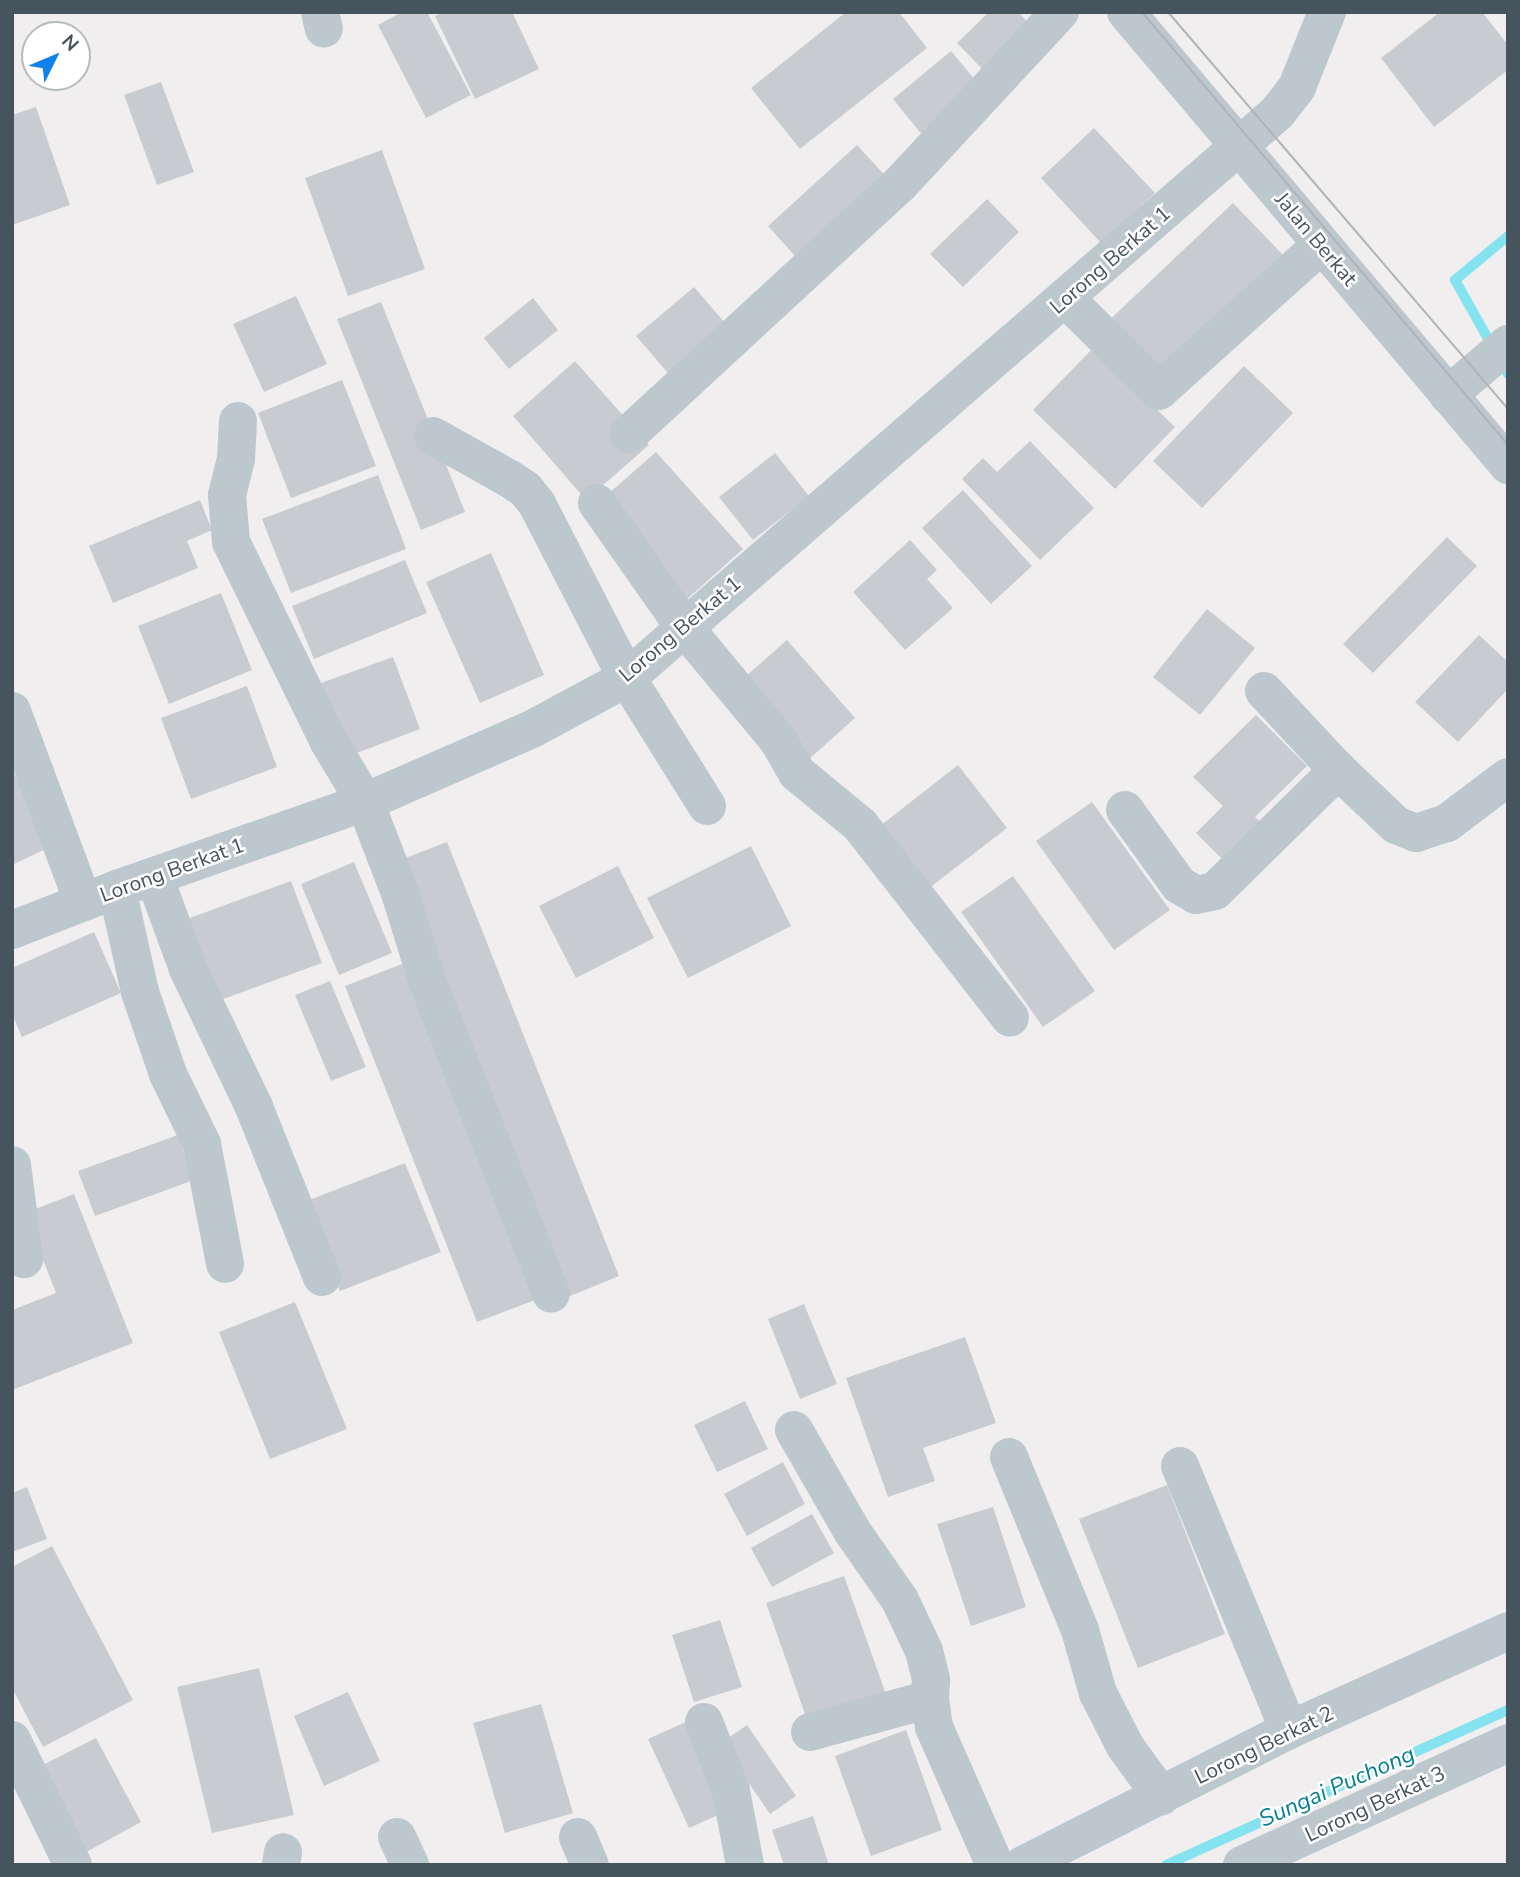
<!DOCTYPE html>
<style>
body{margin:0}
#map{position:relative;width:1520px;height:1877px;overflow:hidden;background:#f1eeef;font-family:"Nunito Sans",sans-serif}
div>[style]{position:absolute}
.stream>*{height:10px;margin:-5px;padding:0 5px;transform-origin:5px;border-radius:5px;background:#85e3f0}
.building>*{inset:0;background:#c8ccd1}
.minor>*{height:38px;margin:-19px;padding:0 19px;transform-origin:19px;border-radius:19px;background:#bcc7ce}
.tram>*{height:2px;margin:-1px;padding:0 1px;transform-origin:1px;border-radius:1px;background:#b0b4b9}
span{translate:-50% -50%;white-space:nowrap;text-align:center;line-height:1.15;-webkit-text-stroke:5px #fff;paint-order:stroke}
.street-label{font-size:21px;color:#46545d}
.water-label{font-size:23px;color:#077f90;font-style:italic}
.frame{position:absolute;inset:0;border:14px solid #46545d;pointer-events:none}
.north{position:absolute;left:21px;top:21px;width:70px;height:70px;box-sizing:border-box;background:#fff;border:2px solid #b5bbbe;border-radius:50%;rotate:47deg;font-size:19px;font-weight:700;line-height:28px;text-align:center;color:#46545d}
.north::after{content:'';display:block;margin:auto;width:24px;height:32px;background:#1082ea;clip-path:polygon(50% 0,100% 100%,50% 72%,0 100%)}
</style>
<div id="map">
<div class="stream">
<div style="left:1508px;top:236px;width:69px;rotate:140.3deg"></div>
<div style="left:1455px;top:280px;width:108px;rotate:60.6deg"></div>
<div style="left:1166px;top:1865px;width:375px;rotate:-24.4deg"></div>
</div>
<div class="building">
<div style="clip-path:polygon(402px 12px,427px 12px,471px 95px,426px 118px,378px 25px)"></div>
<div style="clip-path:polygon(443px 12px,512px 12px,539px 69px,475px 99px,435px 16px)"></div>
<div style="clip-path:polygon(846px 12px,899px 12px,927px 48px,800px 149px,751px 88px)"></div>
<div style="clip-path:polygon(989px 12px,1018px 12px,1035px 30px,989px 76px,957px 43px)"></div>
<div style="clip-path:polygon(1440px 12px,1482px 12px,1508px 45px,1508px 70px,1434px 127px,1381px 58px)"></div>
<div style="clip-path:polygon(951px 51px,986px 93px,928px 142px,893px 99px)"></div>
<div style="clip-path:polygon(161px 82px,194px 172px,157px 185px,124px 95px)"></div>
<div style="clip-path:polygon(36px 107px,70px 205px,12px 225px,12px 115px)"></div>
<div style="clip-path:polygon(1094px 128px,1155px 193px,1101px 243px,1041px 178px)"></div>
<div style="clip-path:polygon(857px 145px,903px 195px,814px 277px,768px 226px)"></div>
<div style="clip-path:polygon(382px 150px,425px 269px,348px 296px,305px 178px)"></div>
<div style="clip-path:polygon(987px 199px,1019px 232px,963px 287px,930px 254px)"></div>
<div style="clip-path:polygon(1233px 203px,1286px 258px,1156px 381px,1103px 326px)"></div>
<div style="clip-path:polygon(694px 287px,743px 344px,686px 394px,636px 336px)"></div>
<div style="clip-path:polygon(296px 296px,327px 364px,264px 392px,233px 324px)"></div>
<div style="clip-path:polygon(533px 298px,558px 330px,509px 369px,484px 338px)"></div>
<div style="clip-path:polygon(381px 302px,465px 512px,421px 530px,337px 319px)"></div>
<div style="clip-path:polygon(1093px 348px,1175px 427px,1115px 489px,1033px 410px)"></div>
<div style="clip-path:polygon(575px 361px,649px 445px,586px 500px,513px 416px)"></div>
<div style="clip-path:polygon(1244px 366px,1293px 413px,1202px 508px,1153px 461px)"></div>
<div style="clip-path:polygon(342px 380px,376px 466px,291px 498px,258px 413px)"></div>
<div style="clip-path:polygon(1030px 441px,1094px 508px,1040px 560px,962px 479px,983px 458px,997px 472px)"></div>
<div style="clip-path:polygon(656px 452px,743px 549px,686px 600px,599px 502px)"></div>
<div style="clip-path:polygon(775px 453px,809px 496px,753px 540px,719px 497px)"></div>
<div style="clip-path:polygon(378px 475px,406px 549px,291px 593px,262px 519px)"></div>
<div style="clip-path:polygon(963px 490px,1032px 566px,991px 604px,922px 528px)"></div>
<div style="clip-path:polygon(200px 500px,212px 530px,187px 541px,198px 568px,113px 603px,89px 546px)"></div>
<div style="clip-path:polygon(1447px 537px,1477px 566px,1373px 673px,1343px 644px)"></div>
<div style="clip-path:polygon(910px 540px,937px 570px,927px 579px,953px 608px,905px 650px,853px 592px)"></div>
<div style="clip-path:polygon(491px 553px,544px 675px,480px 703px,426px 582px)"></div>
<div style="clip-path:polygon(405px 560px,427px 613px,314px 659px,292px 606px)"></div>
<div style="clip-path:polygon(221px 593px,252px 670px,169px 704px,138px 626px)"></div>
<div style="clip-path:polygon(1207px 609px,1255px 648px,1200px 715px,1153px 677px)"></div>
<div style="clip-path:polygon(1479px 635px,1508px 662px,1508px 689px,1458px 742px,1415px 702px)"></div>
<div style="clip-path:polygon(787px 640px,855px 718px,807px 761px,738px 683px)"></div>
<div style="clip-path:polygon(393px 657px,420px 729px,349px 756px,321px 683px)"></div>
<div style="clip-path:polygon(247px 686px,277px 767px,191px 799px,161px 718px)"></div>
<div style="clip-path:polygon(1256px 715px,1307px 766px,1255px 817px,1266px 827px,1228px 865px,1196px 833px,1223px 806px,1193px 777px)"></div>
<div style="clip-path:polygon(958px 765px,1007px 828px,928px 889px,880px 826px)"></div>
<div style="clip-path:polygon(12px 768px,50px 847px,12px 865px)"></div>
<div style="clip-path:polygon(1092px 802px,1170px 910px,1114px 950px,1036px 841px)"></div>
<div style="clip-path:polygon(447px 842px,619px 1276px,563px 1299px,390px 864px)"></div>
<div style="clip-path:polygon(751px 846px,791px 926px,688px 978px,647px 898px)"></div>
<div style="clip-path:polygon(354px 862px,392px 953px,339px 975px,301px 884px)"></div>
<div style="clip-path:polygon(618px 866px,654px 938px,576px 978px,539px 906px)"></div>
<div style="clip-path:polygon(1013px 876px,1095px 991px,1043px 1027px,961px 912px)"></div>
<div style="clip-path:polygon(291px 881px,322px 963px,218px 1001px,187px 919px)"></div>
<div style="clip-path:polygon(94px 932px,121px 993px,22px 1037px,12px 1014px,12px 968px)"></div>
<div style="clip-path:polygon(402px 964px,535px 1300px,477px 1322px,345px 986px)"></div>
<div style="clip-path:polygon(330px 981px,366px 1067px,331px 1081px,295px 995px)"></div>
<div style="clip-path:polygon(178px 1135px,194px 1180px,95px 1216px,78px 1171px)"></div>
<div style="clip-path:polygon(405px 1163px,441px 1252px,340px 1291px,304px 1202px)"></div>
<div style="clip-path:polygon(74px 1194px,133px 1343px,12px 1390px,12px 1310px,56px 1293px,25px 1213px)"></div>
<div style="clip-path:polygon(295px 1302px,347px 1429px,270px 1459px,219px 1332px)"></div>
<div style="clip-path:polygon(804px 1304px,837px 1384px,800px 1399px,768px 1319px)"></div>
<div style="clip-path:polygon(965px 1337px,996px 1423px,923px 1448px,935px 1481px,888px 1497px,846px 1378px)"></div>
<div style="clip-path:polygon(745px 1401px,768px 1449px,717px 1472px,694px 1425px)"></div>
<div style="clip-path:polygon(783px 1462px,805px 1504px,747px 1536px,724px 1494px)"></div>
<div style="clip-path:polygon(1167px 1485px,1225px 1634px,1138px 1668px,1079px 1519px)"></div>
<div style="clip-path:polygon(27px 1487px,47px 1539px,12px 1552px,12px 1493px)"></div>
<div style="clip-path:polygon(993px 1507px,1026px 1607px,971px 1626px,937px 1524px)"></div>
<div style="clip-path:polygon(812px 1514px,834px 1553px,772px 1587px,751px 1548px)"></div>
<div style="clip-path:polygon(52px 1546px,133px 1700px,43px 1747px,12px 1688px,12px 1567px)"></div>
<div style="clip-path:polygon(844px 1576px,888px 1700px,810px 1728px,766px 1603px)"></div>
<div style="clip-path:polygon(720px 1620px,742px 1687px,694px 1702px,672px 1635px)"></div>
<div style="clip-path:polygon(259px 1668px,294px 1815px,212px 1833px,177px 1687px)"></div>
<div style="clip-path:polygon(348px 1692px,380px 1761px,324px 1786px,294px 1716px)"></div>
<div style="clip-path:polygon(541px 1704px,573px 1813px,505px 1833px,473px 1723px)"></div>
<div style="clip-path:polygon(688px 1721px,729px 1810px,689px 1828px,648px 1739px)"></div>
<div style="clip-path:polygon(747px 1725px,796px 1796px,770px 1814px,721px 1743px)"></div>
<div style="clip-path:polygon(906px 1730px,942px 1830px,871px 1856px,835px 1756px)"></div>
<div style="clip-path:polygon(96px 1738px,141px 1822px,79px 1856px,33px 1770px)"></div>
<div style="clip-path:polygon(813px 1816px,829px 1865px,784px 1865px,772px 1830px)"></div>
</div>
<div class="minor">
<div style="left:320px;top:12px;width:17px;rotate:77deg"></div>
<div style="left:1126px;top:12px;width:593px;rotate:49.86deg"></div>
<div style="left:1065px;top:298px;width:132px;rotate:44.7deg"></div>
<div style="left:1159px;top:391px;width:218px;rotate:-42deg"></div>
<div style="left:1448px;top:395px;width:79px;rotate:-40.4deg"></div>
<div style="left:238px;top:421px;width:38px;rotate:93deg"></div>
<div style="left:236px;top:459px;width:37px;rotate:104deg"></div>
<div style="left:227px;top:495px;width:47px;rotate:85.1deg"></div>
<div style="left:231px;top:542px;width:223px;rotate:63.9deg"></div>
<div style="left:329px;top:742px;width:70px;rotate:59deg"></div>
<div style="left:365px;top:802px;width:101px;rotate:69deg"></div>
<div style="left:401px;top:896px;width:91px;rotate:72.8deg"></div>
<div style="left:428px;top:983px;width:334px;rotate:68.4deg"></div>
<div style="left:629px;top:434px;width:369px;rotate:-42.7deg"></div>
<div style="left:900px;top:184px;width:235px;rotate:-47.1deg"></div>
<div style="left:433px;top:436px;width:88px;rotate:29.2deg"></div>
<div style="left:510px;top:479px;width:18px;rotate:34deg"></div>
<div style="left:525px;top:489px;width:19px;rotate:51deg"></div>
<div style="left:537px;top:504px;width:196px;rotate:62.7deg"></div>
<div style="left:627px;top:678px;width:151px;rotate:58deg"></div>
<div style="left:597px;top:503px;width:153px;rotate:54.9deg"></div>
<div style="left:685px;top:628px;width:146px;rotate:50.3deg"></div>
<div style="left:778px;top:740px;width:38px;rotate:60deg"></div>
<div style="left:797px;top:773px;width:82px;rotate:39.5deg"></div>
<div style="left:860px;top:825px;width:244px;rotate:52.1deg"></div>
<div style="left:1264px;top:691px;width:108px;rotate:46.9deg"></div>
<div style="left:12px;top:711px;width:204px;rotate:69.6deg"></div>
<div style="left:1125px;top:810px;width:92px;rotate:54.2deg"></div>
<div style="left:1179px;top:885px;width:20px;rotate:30deg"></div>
<div style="left:1196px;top:895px;width:19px;rotate:-12deg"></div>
<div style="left:1215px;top:891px;width:173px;rotate:-44.5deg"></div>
<div style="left:1338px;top:770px;width:80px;rotate:43.5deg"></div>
<div style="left:1396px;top:825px;width:22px;rotate:22deg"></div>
<div style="left:1416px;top:833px;width:33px;rotate:-18deg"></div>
<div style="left:1447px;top:823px;width:76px;rotate:-37deg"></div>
<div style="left:154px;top:876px;width:99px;rotate:69.9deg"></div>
<div style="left:188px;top:969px;width:153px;rotate:64.4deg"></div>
<div style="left:254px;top:1107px;width:183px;rotate:68.2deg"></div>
<div style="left:117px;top:889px;width:106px;rotate:77.4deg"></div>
<div style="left:140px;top:992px;width:87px;rotate:71.1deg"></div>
<div style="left:168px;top:1074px;width:78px;rotate:64.1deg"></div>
<div style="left:202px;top:1144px;width:122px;rotate:79.1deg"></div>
<div style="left:12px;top:930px;width:113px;rotate:-21.3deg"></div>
<div style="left:117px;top:889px;width:263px;rotate:-19.3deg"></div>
<div style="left:365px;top:802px;width:184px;rotate:-23.6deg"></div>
<div style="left:534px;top:728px;width:106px;rotate:-28.3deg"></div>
<div style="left:627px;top:678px;width:861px;rotate:-41deg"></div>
<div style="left:1277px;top:113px;width:33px;rotate:-52deg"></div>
<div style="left:1297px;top:87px;width:81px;rotate:-68.2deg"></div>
<div style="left:12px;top:1165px;width:95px;rotate:82.7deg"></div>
<div style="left:794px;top:1430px;width:116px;rotate:60.1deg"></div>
<div style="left:852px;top:1531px;width:84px;rotate:55.2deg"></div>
<div style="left:900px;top:1600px;width:56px;rotate:64.8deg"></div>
<div style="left:924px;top:1651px;width:30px;rotate:76deg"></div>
<div style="left:931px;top:1680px;width:19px;rotate:93deg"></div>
<div style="left:930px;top:1699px;width:28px;rotate:82deg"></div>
<div style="left:934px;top:1727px;width:151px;rotate:66.2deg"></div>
<div style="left:1009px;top:1457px;width:187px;rotate:67.7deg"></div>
<div style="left:1080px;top:1630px;width:66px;rotate:74.1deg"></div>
<div style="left:1098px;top:1693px;width:59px;rotate:63deg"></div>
<div style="left:1125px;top:1746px;width:62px;rotate:54.2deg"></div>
<div style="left:1180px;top:1466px;width:286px;rotate:67.6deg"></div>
<div style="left:704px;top:1722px;width:74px;rotate:68.6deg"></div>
<div style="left:731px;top:1791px;width:75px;rotate:79.3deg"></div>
<div style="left:810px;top:1732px;width:124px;rotate:-15.4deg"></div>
<div style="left:12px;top:1740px;width:139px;rotate:64deg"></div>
<div style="left:397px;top:1837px;width:31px;rotate:65deg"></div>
<div style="left:578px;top:1837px;width:30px;rotate:67deg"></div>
<div style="left:281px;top:1865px;width:13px;rotate:-81deg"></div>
<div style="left:1023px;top:1865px;width:298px;rotate:-26.9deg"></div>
<div style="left:1289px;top:1730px;width:240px;rotate:-24.3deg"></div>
<div style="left:1242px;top:1865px;width:293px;rotate:-24.6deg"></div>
</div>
<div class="tram">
<div style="left:1142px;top:12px;width:567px;rotate:49.79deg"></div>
<div style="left:1168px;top:12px;width:523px;rotate:49.42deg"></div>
</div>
<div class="street-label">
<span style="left:1316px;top:239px;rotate:50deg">Jalan Berkat</span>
<span style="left:1110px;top:260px;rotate:-41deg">Lorong Berkat 1</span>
<span style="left:680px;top:629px;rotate:-40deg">Lorong Berkat 1</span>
<span style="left:172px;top:870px;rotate:-20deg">Lorong Berkat 1</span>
<span style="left:1264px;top:1745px;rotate:-26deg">Lorong Berkat 2</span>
<span style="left:1375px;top:1804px;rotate:-25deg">Lorong Berkat 3</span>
</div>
<div class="water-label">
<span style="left:1337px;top:1787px;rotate:-24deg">Sungai Puchong</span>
</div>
<div class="frame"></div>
<div class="north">N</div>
</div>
